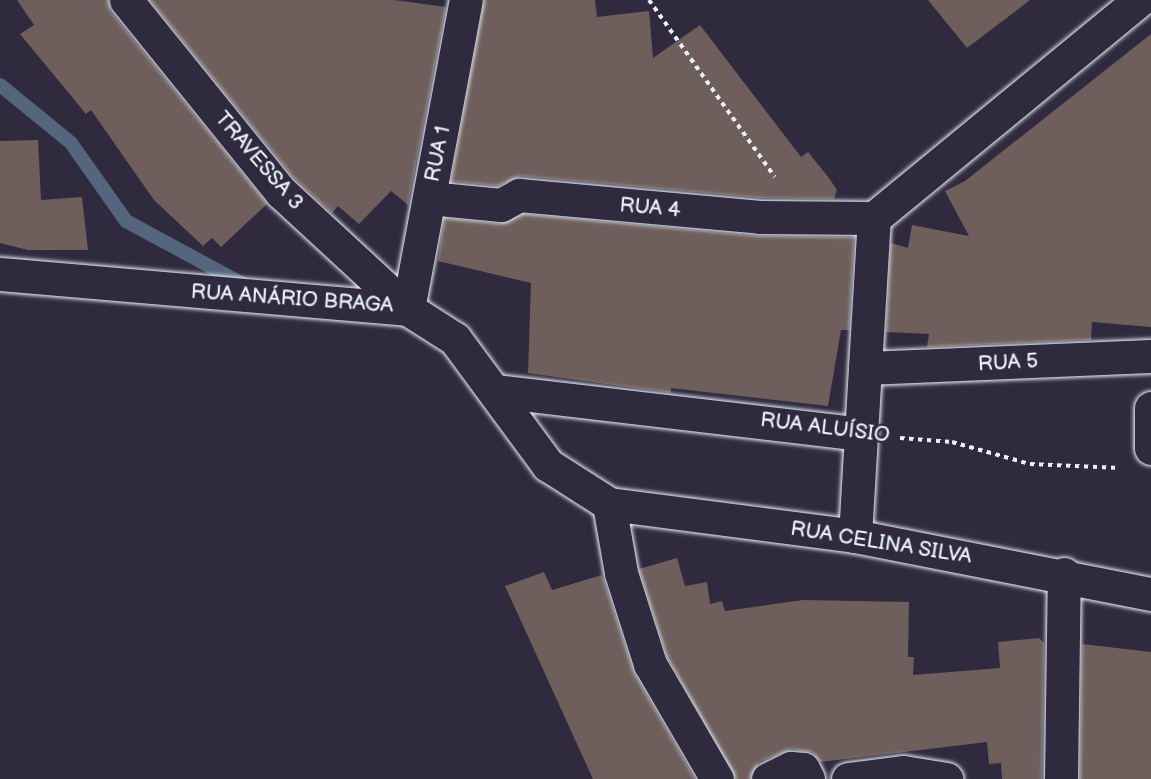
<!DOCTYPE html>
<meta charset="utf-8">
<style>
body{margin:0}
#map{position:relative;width:1151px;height:779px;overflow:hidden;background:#2f2a3d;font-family:"Balsamiq Sans",sans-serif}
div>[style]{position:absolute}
.stream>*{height:14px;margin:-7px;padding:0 7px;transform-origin:7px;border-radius:7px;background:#54657e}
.building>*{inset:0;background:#6e5f5c}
.path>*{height:4px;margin-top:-2px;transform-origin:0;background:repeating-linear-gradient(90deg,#e8f1f8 0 4.5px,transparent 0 9px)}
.roads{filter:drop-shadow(0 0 2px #e8f1f8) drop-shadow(0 0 2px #e8f1f8)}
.minor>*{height:33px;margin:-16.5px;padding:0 16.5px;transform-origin:16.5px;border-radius:16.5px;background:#2f2a3d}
span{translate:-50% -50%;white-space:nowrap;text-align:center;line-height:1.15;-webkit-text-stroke:4.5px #2f2a3d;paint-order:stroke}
.street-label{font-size:21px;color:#e8f1f8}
</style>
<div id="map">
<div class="stream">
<div style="left:0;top:85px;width:92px;rotate:39.2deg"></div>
<div style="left:71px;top:143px;width:95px;rotate:54.8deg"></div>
<div style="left:126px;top:221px;width:136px;rotate:28.4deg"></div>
</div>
<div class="building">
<div style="clip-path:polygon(17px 0,108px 0,111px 12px,267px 204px,221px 247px,212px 238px,203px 246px,154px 200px,91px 110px,86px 114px,20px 34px,34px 25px)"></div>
<div style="clip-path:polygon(150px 0,394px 0,446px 7px,408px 205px,391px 191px,359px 224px,338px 206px,332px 213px,294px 178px)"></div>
<div style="clip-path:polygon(484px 0,595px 0,597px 17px,649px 11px,653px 58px,700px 25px,801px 157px,808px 152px,829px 178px,837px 190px,834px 199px,761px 198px,521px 176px,497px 186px,451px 181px)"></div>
<div style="clip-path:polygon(928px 0,1030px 0,967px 48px)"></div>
<div style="clip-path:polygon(1151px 34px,1151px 327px,1092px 322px,1091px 340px,927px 347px,929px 334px,886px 332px,891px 243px,908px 248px,912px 225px,969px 236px,945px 191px,965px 181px)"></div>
<div style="clip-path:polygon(38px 140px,41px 200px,82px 197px,88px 250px,28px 250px,0 243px,0 141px)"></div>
<div style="clip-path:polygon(523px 214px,758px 236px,854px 237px,849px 330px,841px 330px,828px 406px,671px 388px,671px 393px,528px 373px,531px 283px,438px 261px,444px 218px,499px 224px)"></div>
<div style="clip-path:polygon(677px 558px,685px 586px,707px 582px,710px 604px,722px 601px,725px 611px,803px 600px,909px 602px,908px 657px,914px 657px,913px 675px,1000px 668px,998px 642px,1039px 638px,1044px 643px,1042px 779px,1002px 779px,1001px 763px,989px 764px,987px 742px,820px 762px,813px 753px,792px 749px,759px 762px,750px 779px,736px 779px,667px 656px,639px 569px)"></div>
<div style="clip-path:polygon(544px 572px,552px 590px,602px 575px,634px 673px,695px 779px,593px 779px,505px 586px)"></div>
<div style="clip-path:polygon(1082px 644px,1151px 652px,1151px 779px,1080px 779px)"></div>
</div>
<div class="path">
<div style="left:649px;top:0;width:217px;rotate:54.6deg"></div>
<div style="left:900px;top:438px;width:52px;rotate:4.4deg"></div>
<div style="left:952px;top:442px;width:81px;rotate:15.8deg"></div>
<div style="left:1030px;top:464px;width:90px;rotate:2.5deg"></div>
</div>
<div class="roads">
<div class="minor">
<div style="left:126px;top:0;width:247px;rotate:51.1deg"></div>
<div style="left:281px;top:192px;width:173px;rotate:42.7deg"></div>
<div style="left:429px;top:198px;width:72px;rotate:5.6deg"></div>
<div style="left:501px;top:205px;width:21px;rotate:-29deg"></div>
<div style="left:519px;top:195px;width:242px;rotate:5.2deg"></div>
<div style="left:760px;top:217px;width:114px;rotate:0.5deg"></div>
<div style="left:874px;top:218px;width:343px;rotate:-39.4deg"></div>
<div style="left:0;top:274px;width:409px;rotate:4.9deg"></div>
<div style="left:408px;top:309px;width:56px;rotate:32.6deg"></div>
<div style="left:455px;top:339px;width:157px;rotate:53.6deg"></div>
<div style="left:548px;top:465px;width:72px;rotate:32.6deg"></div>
<div style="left:609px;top:504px;width:248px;rotate:7.4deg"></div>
<div style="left:855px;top:536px;width:302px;rotate:11.1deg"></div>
<div style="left:408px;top:309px;width:314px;rotate:-79.4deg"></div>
<div style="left:865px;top:368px;width:286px;rotate:-2.4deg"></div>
<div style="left:496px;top:391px;width:367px;rotate:6.7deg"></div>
<div style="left:1151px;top:408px;width:40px;rotate:90deg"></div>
<div style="left:609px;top:504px;width:70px;rotate:80.1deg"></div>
<div style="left:621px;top:573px;width:96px;rotate:72.3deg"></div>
<div style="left:650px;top:664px;width:133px;rotate:59.8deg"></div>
<div style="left:855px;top:536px;width:319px;rotate:-86.6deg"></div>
<div style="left:768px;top:779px;width:25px;rotate:-26deg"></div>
<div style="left:791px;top:768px;width:12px;rotate:5deg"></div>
<div style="left:803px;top:769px;width:11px;rotate:63deg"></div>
<div style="left:848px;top:779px;width:55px;rotate:-7.3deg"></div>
<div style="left:903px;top:772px;width:44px;rotate:9.2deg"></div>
<div style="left:1061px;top:779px;width:205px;rotate:-89.2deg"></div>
</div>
</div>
<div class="street-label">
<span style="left:438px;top:154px;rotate:-78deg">RUA 1</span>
<span style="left:259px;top:161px;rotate:49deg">TRAVESSA 3</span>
<span style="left:650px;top:208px;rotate:5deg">RUA 4</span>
<span style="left:292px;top:299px;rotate:4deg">RUA ANÁRIO BRAGA</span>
<span style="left:1008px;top:363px;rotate:-3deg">RUA 5</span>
<span style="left:825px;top:428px;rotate:7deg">RUA ALUÍSIO</span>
<span style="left:881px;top:543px;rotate:9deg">RUA CELINA SILVA</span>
</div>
</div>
